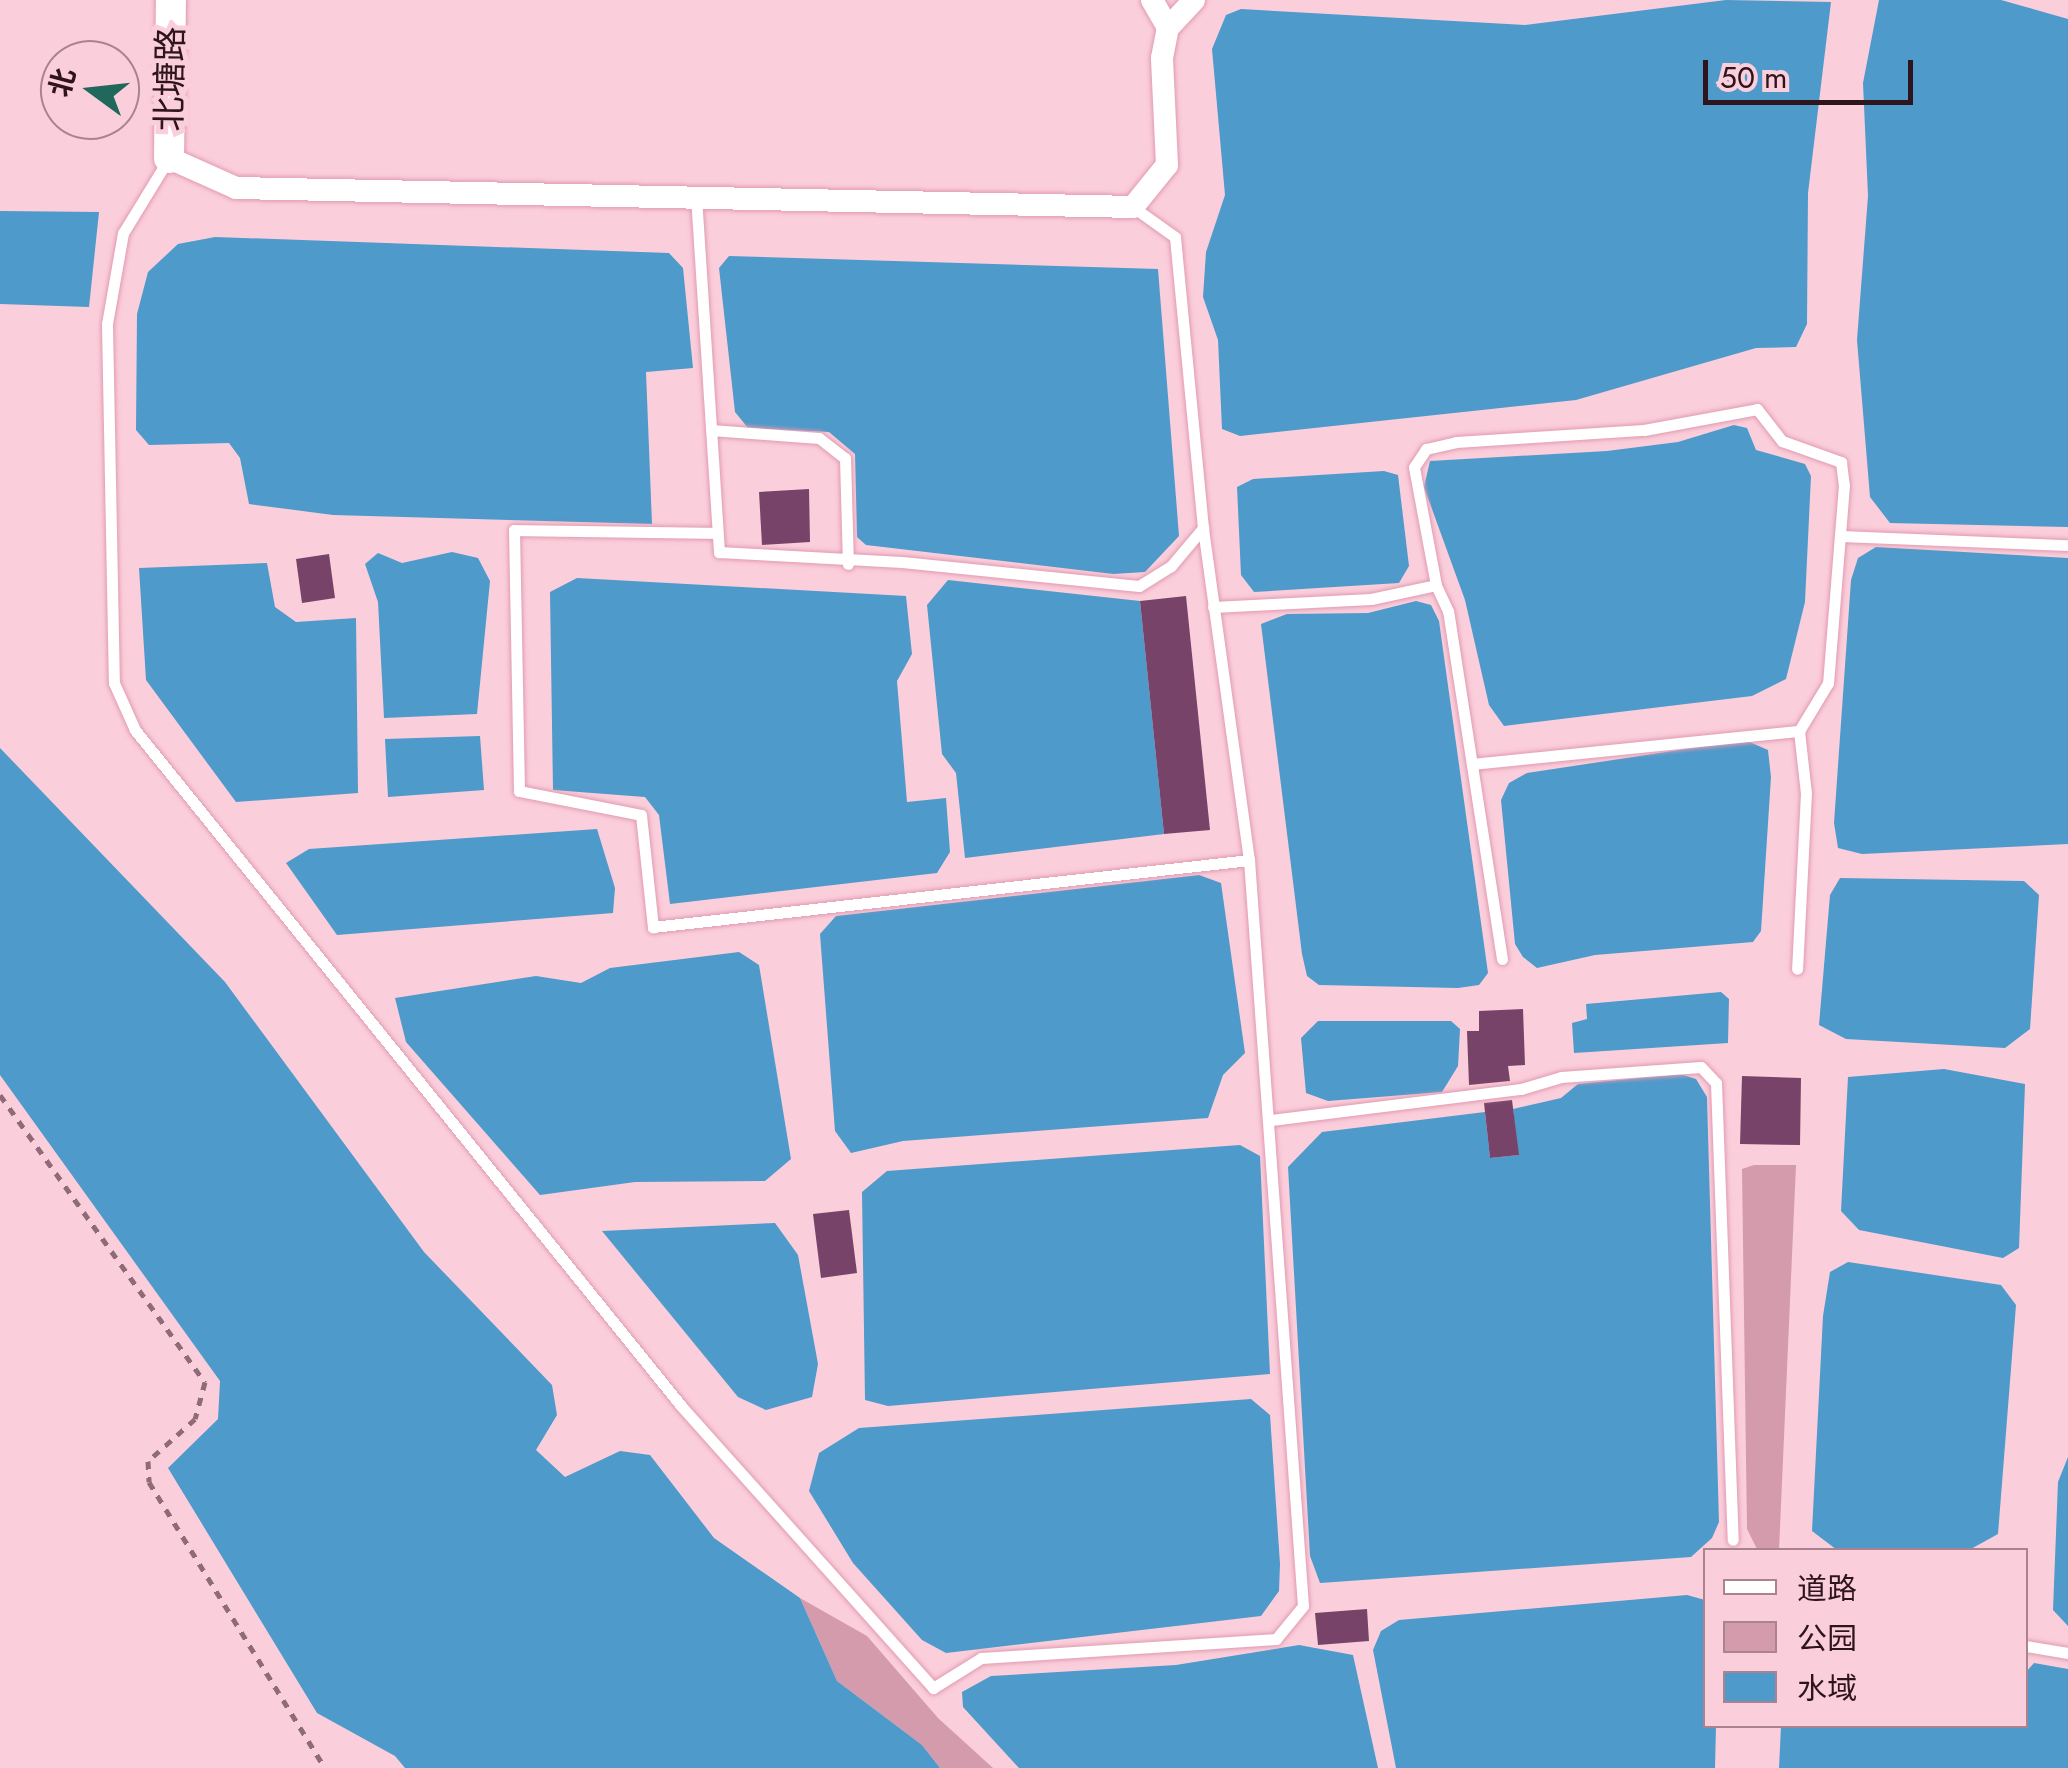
<!DOCTYPE html>
<meta charset="utf-8">
<style>
body{margin:0}
#map{position:relative;width:2068px;height:1768px;overflow:hidden;background:#fbcedb;font-family:Jost,"Noto Sans SC",sans-serif}
div>[style]{position:absolute}
.green>*{inset:0;background:#d39bac}
.water>*{inset:0;background:#4d9acb}
.building>*{inset:0;background:#784368}
.path>*{height:5px;margin-top:-2.5px;transform-origin:0;background:repeating-linear-gradient(90deg,#8e6b76 0 8px,transparent 0 16px)}
.roads{filter:drop-shadow(0 0 2px #e19bb1) drop-shadow(0 0 2px #e19bb1)}
.lane>*{height:11px;margin:-5.5px;padding:0 5.5px;transform-origin:5.5px;border-radius:5.5px;background:#fff}
.street>*{height:22px;margin:-11px;padding:0 11px;transform-origin:11px;border-radius:11px;background:#fff}
.secondary>*{height:30px;margin:-15px;padding:0 15px;transform-origin:15px;border-radius:15px;background:#fff}
span{translate:-50% -50%;white-space:nowrap;text-align:center;line-height:1.15;-webkit-text-stroke:10px #fbcedb;paint-order:stroke}
.street-label{font-size:35px;color:#2e141d}
.legend{position:absolute;left:1703px;top:1548px;width:325px;height:180px;box-sizing:border-box;background:#fbcedb;border:2px solid #a9848f;margin:0;padding:12px 18px;list-style:none;font-size:30px;color:#2e141d}
.legend li{display:flex;align-items:center;gap:20px;height:50px}
.legend b{width:50px;border:2px solid #a9848f}
.north{position:absolute;left:40px;top:40px;width:100px;height:100px;box-sizing:border-box;background:#fbcedb;border:2px solid #a9848f;border-radius:50%;rotate:285deg;font-size:28px;font-weight:700;line-height:40px;text-align:center;color:#2e141d}
.north::after{content:'';display:block;margin:auto;width:35px;height:45px;background:#21675b;clip-path:polygon(50% 0,100% 100%,50% 72%,0 100%)}
.scale{position:absolute;left:1703px;top:60px;width:210px;height:45px;box-sizing:border-box;border:5px solid #2e141d;border-top:0;padding-left:12px;font-size:30px;line-height:35px;white-space:nowrap;color:#2e141d;-webkit-text-stroke:8px #fbcedb;paint-order:stroke}
</style>
<div id="map">
<div class="green">
<div style="clip-path:polygon(1754px 1165px,1796px 1165px,1779px 1550px,1757px 1549px,1747px 1529px,1742px 1169px)"></div>
<div style="clip-path:polygon(800px 1598px,867px 1636px,938px 1718px,993px 1768px,940px 1768px,922px 1745px,837px 1681px)"></div>
</div>
<div class="water">
<div style="clip-path:polygon(1726px 0,1831px 2px,1808px 193px,1807px 324px,1796px 347px,1756px 348px,1576px 400px,1240px 436px,1222px 429px,1218px 340px,1203px 297px,1206px 252px,1225px 195px,1212px 49px,1226px 15px,1241px 9px,1525px 25px)"></div>
<div style="clip-path:polygon(1879px 0,2001px 0,2068px 19px,2068px 527px,1890px 523px,1870px 497px,1857px 340px,1868px 196px,1863px 83px)"></div>
<div style="clip-path:polygon(0 211px,99px 212px,89px 307px,0 304px)"></div>
<div style="clip-path:polygon(215px 237px,669px 253px,683px 268px,693px 368px,646px 372px,652px 524px,333px 515px,249px 504px,240px 458px,229px 443px,149px 445px,136px 430px,137px 314px,148px 272px,178px 244px)"></div>
<div style="clip-path:polygon(729px 256px,1158px 269px,1179px 536px,1145px 572px,1113px 574px,866px 545px,857px 537px,855px 454px,829px 432px,748px 428px,735px 412px,719px 268px)"></div>
<div style="clip-path:polygon(1734px 425px,1747px 428px,1756px 450px,1805px 464px,1811px 476px,1805px 602px,1786px 679px,1752px 696px,1504px 726px,1489px 705px,1465px 600px,1424px 487px,1430px 461px,1607px 451px,1678px 442px)"></div>
<div style="clip-path:polygon(1384px 471px,1398px 475px,1409px 566px,1399px 583px,1254px 592px,1241px 575px,1237px 487px,1253px 479px)"></div>
<div style="clip-path:polygon(1876px 547px,2068px 558px,2068px 844px,1862px 854px,1838px 848px,1834px 823px,1851px 580px,1858px 558px)"></div>
<div style="clip-path:polygon(452px 552px,478px 558px,490px 581px,477px 714px,384px 718px,378px 602px,365px 564px,378px 553px,402px 563px)"></div>
<div style="clip-path:polygon(267px 563px,275px 607px,296px 622px,356px 618px,358px 793px,236px 802px,146px 680px,139px 568px)"></div>
<div style="clip-path:polygon(577px 578px,906px 596px,912px 654px,897px 681px,907px 802px,946px 798px,950px 852px,937px 873px,670px 904px,659px 815px,645px 797px,553px 790px,550px 592px)"></div>
<div style="clip-path:polygon(948px 580px,1140px 601px,1164px 834px,965px 858px,956px 773px,942px 754px,927px 605px)"></div>
<div style="clip-path:polygon(1416px 601px,1431px 605px,1439px 621px,1488px 973px,1479px 985px,1458px 988px,1319px 985px,1307px 976px,1302px 954px,1261px 624px,1287px 614px,1368px 613px)"></div>
<div style="clip-path:polygon(480px 736px,484px 790px,388px 797px,385px 739px)"></div>
<div style="clip-path:polygon(1745px 740px,1768px 750px,1771px 777px,1761px 931px,1753px 942px,1595px 955px,1537px 968px,1523px 957px,1515px 944px,1501px 800px,1509px 783px,1527px 773px)"></div>
<div style="clip-path:polygon(0 748px,225px 982px,424px 1252px,552px 1385px,557px 1415px,536px 1450px,565px 1477px,620px 1451px,650px 1455px,714px 1538px,800px 1598px,837px 1681px,922px 1745px,940px 1768px,405px 1768px,395px 1756px,317px 1713px,168px 1468px,218px 1419px,220px 1381px,0 1075px)"></div>
<div style="clip-path:polygon(597px 829px,615px 888px,613px 913px,337px 935px,286px 863px,309px 849px)"></div>
<div style="clip-path:polygon(1199px 875px,1221px 883px,1245px 1053px,1223px 1075px,1208px 1118px,903px 1141px,851px 1153px,835px 1131px,820px 934px,836px 916px)"></div>
<div style="clip-path:polygon(1840px 878px,2024px 881px,2039px 895px,2030px 1029px,2005px 1048px,1846px 1039px,1819px 1025px,1830px 895px)"></div>
<div style="clip-path:polygon(739px 952px,759px 965px,791px 1159px,765px 1181px,635px 1182px,540px 1195px,406px 1042px,395px 998px,536px 976px,581px 983px,610px 968px)"></div>
<div style="clip-path:polygon(1721px 992px,1729px 999px,1728px 1043px,1574px 1053px,1572px 1023px,1587px 1019px,1586px 1004px)"></div>
<div style="clip-path:polygon(1318px 1021px,1451px 1021px,1460px 1029px,1458px 1066px,1442px 1092px,1328px 1101px,1306px 1093px,1301px 1038px)"></div>
<div style="clip-path:polygon(1944px 1069px,2025px 1084px,2019px 1248px,2003px 1258px,1859px 1230px,1841px 1211px,1848px 1077px)"></div>
<div style="clip-path:polygon(1680px 1074px,1696px 1079px,1707px 1097px,1719px 1522px,1712px 1538px,1691px 1557px,1320px 1583px,1310px 1556px,1288px 1167px,1322px 1132px,1485px 1112px,1490px 1158px,1518px 1155px,1513px 1109px,1561px 1098px,1578px 1084px)"></div>
<div style="clip-path:polygon(1240px 1145px,1260px 1156px,1270px 1374px,888px 1406px,865px 1400px,862px 1192px,887px 1171px)"></div>
<div style="clip-path:polygon(775px 1223px,798px 1255px,818px 1364px,812px 1397px,766px 1410px,738px 1397px,602px 1231px)"></div>
<div style="clip-path:polygon(1848px 1262px,2001px 1285px,2016px 1305px,1998px 1534px,1969px 1550px,1837px 1550px,1812px 1531px,1823px 1316px,1830px 1272px)"></div>
<div style="clip-path:polygon(1251px 1399px,1270px 1415px,1280px 1564px,1279px 1591px,1261px 1616px,946px 1653px,922px 1640px,853px 1563px,809px 1491px,819px 1453px,859px 1428px)"></div>
<div style="clip-path:polygon(2068px 1457px,2068px 1626px,2053px 1610px,2058px 1482px)"></div>
<div style="clip-path:polygon(1687px 1595px,1705px 1600px,1706px 1726px,1716px 1726px,1715px 1768px,1396px 1768px,1373px 1650px,1381px 1631px,1399px 1620px)"></div>
<div style="clip-path:polygon(1299px 1645px,1353px 1655px,1378px 1768px,1019px 1768px,963px 1707px,962px 1692px,991px 1676px,1176px 1665px)"></div>
<div style="clip-path:polygon(2034px 1663px,2068px 1669px,2068px 1768px,1779px 1768px,1781px 1726px,2026px 1726px,2026px 1672px)"></div>
</div>
<div class="building">
<div style="clip-path:polygon(809px 489px,810px 542px,762px 545px,759px 492px)"></div>
<div style="clip-path:polygon(329px 554px,335px 598px,302px 603px,296px 559px)"></div>
<div style="clip-path:polygon(1186px 596px,1210px 830px,1164px 834px,1140px 601px)"></div>
<div style="clip-path:polygon(1523px 1009px,1525px 1065px,1508px 1066px,1510px 1081px,1469px 1085px,1467px 1031px,1479px 1031px,1479px 1011px)"></div>
<div style="clip-path:polygon(1742px 1076px,1801px 1078px,1800px 1145px,1740px 1144px)"></div>
<div style="clip-path:polygon(1512px 1100px,1519px 1155px,1490px 1158px,1484px 1103px)"></div>
<div style="clip-path:polygon(849px 1210px,857px 1273px,821px 1278px,813px 1214px)"></div>
<div style="clip-path:polygon(1367px 1609px,1369px 1641px,1318px 1645px,1315px 1613px)"></div>
</div>
<div class="path">
<div style="left:0;top:1095px;width:353px;rotate:54.5deg"></div>
<div style="left:205px;top:1382px;width:38px;rotate:105deg"></div>
<div style="left:195px;top:1419px;width:63px;rotate:138.2deg"></div>
<div style="left:148px;top:1461px;width:21px;rotate:87deg"></div>
<div style="left:149px;top:1482px;width:336px;rotate:58.4deg"></div>
</div>
<div class="roads">
<div class="lane">
<div style="left:169px;top:158px;width:88px;rotate:121.5deg"></div>
<div style="left:123px;top:233px;width:92px;rotate:100deg"></div>
<div style="left:107px;top:324px;width:359px;rotate:88.9deg"></div>
<div style="left:114px;top:683px;width:51px;rotate:65.9deg"></div>
<div style="left:135px;top:730px;width:870px;rotate:51.06deg"></div>
<div style="left:682px;top:1407px;width:377px;rotate:48.2deg"></div>
<div style="left:933px;top:1688px;width:57px;rotate:-32deg"></div>
<div style="left:981px;top:1658px;width:296px;rotate:-3.7deg"></div>
<div style="left:1276px;top:1639px;width:43px;rotate:-50.7deg"></div>
<div style="left:1303px;top:1606px;width:748px;rotate:-94.14deg"></div>
<div style="left:1249px;top:860px;width:335px;rotate:-97.9deg"></div>
<div style="left:1203px;top:528px;width:292px;rotate:-95.5deg"></div>
<div style="left:1175px;top:237px;width:52px;rotate:-144.5deg"></div>
<div style="left:696px;top:196px;width:357px;rotate:86.3deg"></div>
<div style="left:719px;top:552px;width:183px;rotate:3.1deg"></div>
<div style="left:902px;top:562px;width:238px;rotate:5.8deg"></div>
<div style="left:1139px;top:586px;width:38px;rotate:-32deg"></div>
<div style="left:1171px;top:566px;width:50px;rotate:-49.9deg"></div>
<div style="left:711px;top:430px;width:108px;rotate:4.2deg"></div>
<div style="left:819px;top:438px;width:33px;rotate:38deg"></div>
<div style="left:845px;top:458px;width:106px;rotate:88.4deg"></div>
<div style="left:717px;top:533px;width:203px;rotate:-179.2deg"></div>
<div style="left:514px;top:530px;width:261px;rotate:88.9deg"></div>
<div style="left:519px;top:791px;width:124px;rotate:11.1deg"></div>
<div style="left:641px;top:815px;width:113px;rotate:83.9deg"></div>
<div style="left:653px;top:927px;width:600px;rotate:-6.41deg"></div>
<div style="left:1840px;top:536px;width:228px;rotate:2.3deg"></div>
<div style="left:1213px;top:607px;width:158px;rotate:-2.9deg"></div>
<div style="left:1371px;top:599px;width:66px;rotate:-12.2deg"></div>
<div style="left:1472px;top:764px;width:329px;rotate:-5.8deg"></div>
<div style="left:1502px;top:959px;width:352px;rotate:-98.8deg"></div>
<div style="left:1448px;top:611px;width:29px;rotate:-115deg"></div>
<div style="left:1436px;top:585px;width:120px;rotate:-100.6deg"></div>
<div style="left:1414px;top:467px;width:22px;rotate:-56deg"></div>
<div style="left:1426px;top:449px;width:31px;rotate:-13deg"></div>
<div style="left:1456px;top:442px;width:188px;rotate:-3.7deg"></div>
<div style="left:1644px;top:430px;width:115px;rotate:-10.5deg"></div>
<div style="left:1757px;top:409px;width:41px;rotate:52deg"></div>
<div style="left:1782px;top:441px;width:63px;rotate:19.6deg"></div>
<div style="left:1841px;top:462px;width:23px;rotate:83deg"></div>
<div style="left:1844px;top:485px;width:199px;rotate:94.6deg"></div>
<div style="left:1828px;top:683px;width:56px;rotate:121.1deg"></div>
<div style="left:1799px;top:731px;width:62px;rotate:83.6deg"></div>
<div style="left:1806px;top:793px;width:176px;rotate:92.9deg"></div>
<div style="left:1271px;top:1120px;width:252px;rotate:-7.1deg"></div>
<div style="left:1521px;top:1089px;width:42px;rotate:-16.7deg"></div>
<div style="left:1561px;top:1077px;width:140px;rotate:-4.1deg"></div>
<div style="left:1701px;top:1067px;width:22px;rotate:47deg"></div>
<div style="left:1716px;top:1083px;width:457px;rotate:87.9deg"></div>
<div style="left:2026px;top:1646px;width:43px;rotate:9.5deg"></div>
</div>
<div class="street">
<div style="left:1152px;top:0;width:32px;rotate:60deg"></div>
<div style="left:169px;top:158px;width:73px;rotate:24.1deg"></div>
<div style="left:236px;top:188px;width:897px;rotate:1.21deg"></div>
<div style="left:1133px;top:207px;width:54px;rotate:-51deg"></div>
<div style="left:1167px;top:165px;width:107px;rotate:-92.7deg"></div>
<div style="left:1162px;top:58px;width:31px;rotate:-79deg"></div>
<div style="left:1168px;top:28px;width:38px;rotate:-47deg"></div>
</div>
<div class="secondary">
<div style="left:169px;top:158px;width:158px;rotate:-89.3deg"></div>
</div>
</div>
<div class="street-label">
<span style="left:170px;top:79px;rotate:-89deg">北塘路</span>
</div>
<ul class="legend">
<li><b style="height:12px;background:#fff"></b>道路</li>
<li><b style="height:28px;background:#d39bac"></b>公园</li>
<li><b style="height:28px;background:#4d9acb"></b>水域</li>
</ul>
<div class="north">北</div>
<div class="scale">50 m</div>
</div>
